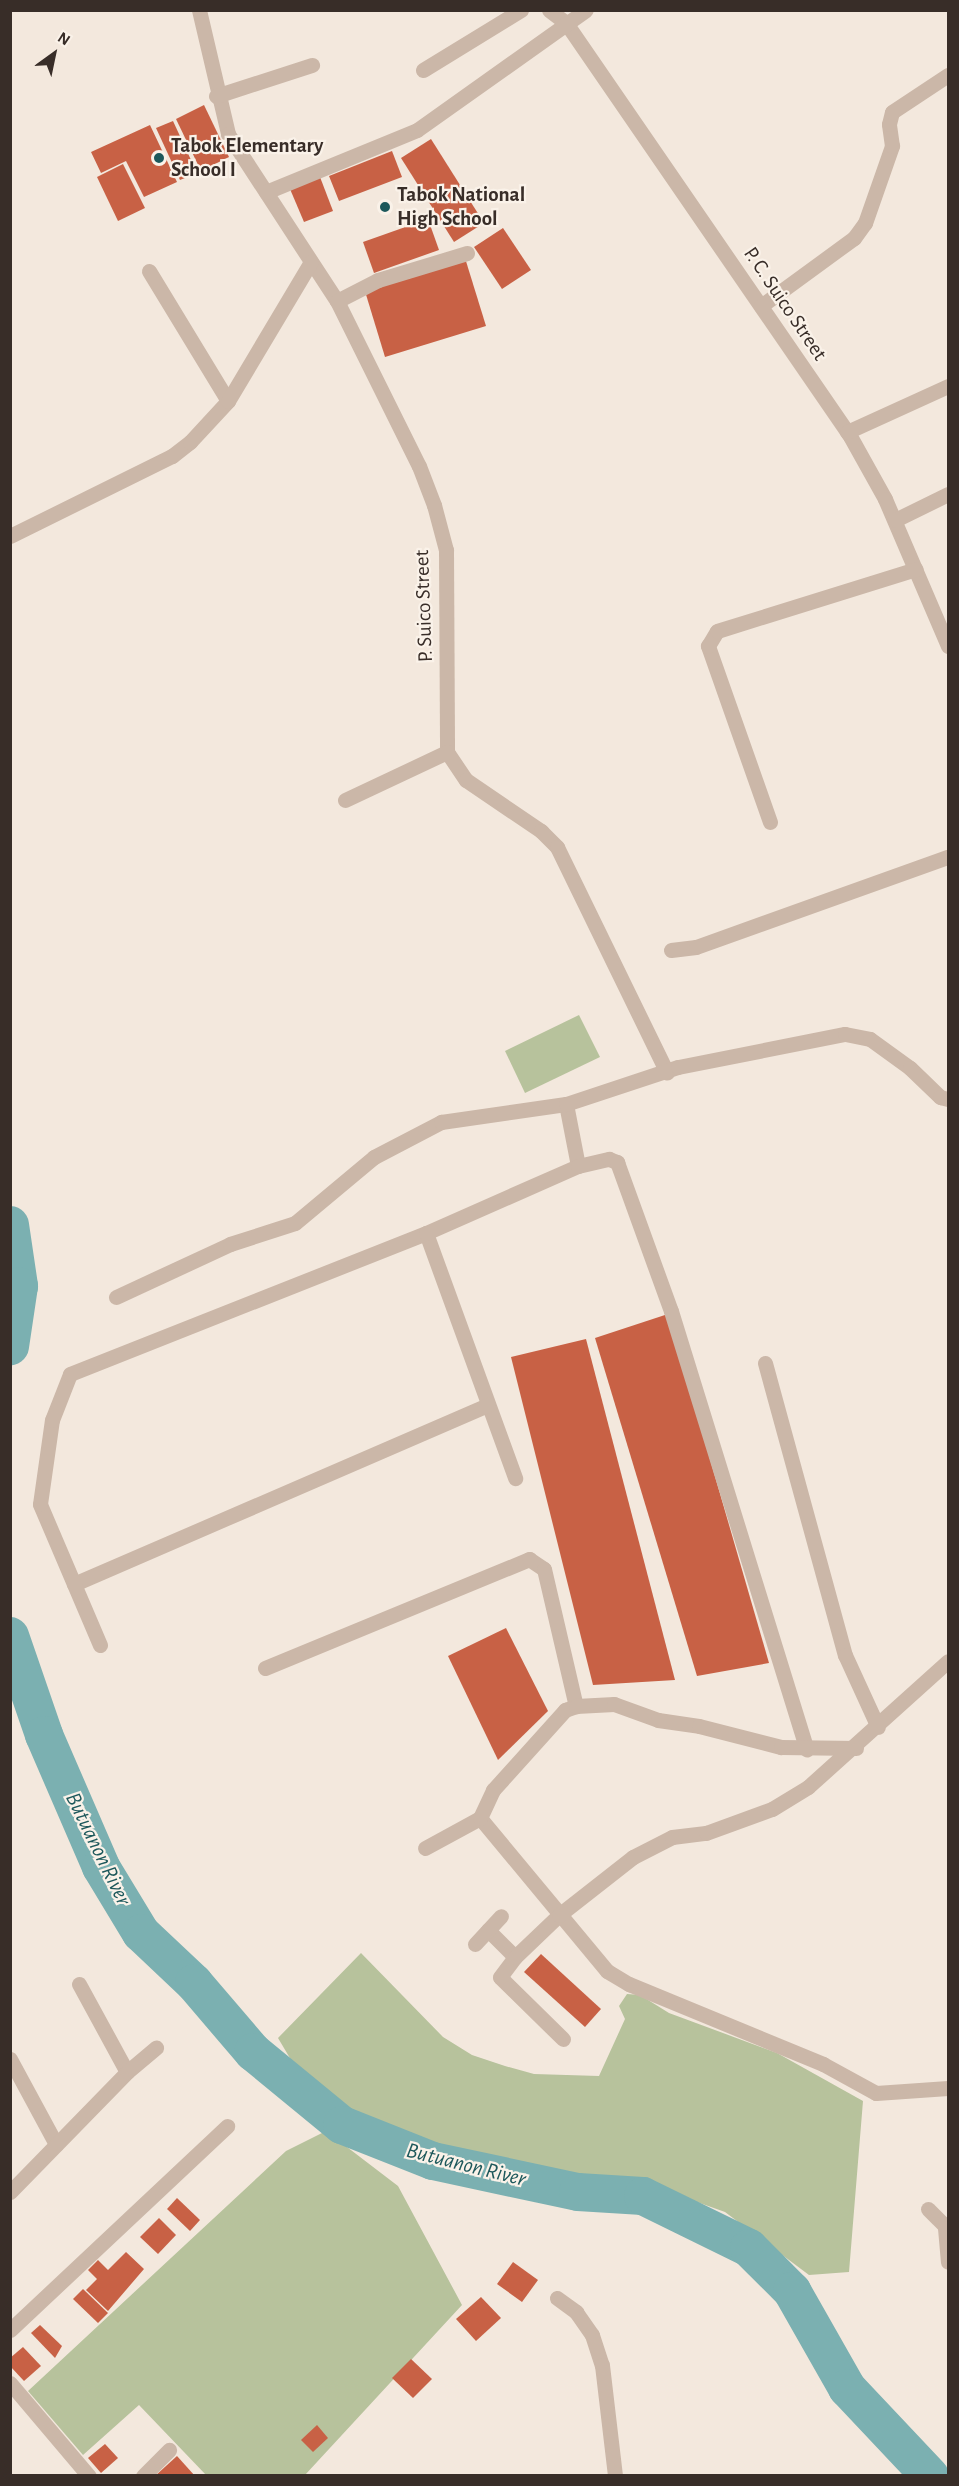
<!DOCTYPE html>
<style>
body{margin:0}
#map{position:relative;width:959px;height:2486px;overflow:hidden;background:#f3e8dd;font-family:"Alegreya Sans",sans-serif}
div>[style]{position:absolute}
.green>*{inset:0;background:#b7c29c}
.river>*{height:38px;margin:-19px;padding:0 19px;transform-origin:19px;border-radius:19px;background:#7bb0b1}
.building>*{inset:0;background:#c86145}
.minor>*{height:15px;margin:-7.5px;padding:0 7.5px;transform-origin:7.5px;border-radius:7.5px;background:#cbb7a8}
.dots>*{width:16px;height:16px;translate:-50% -50%;box-sizing:border-box;border:3px solid #faf2e9;border-radius:50%}
span{translate:-50% -50%;white-space:nowrap;text-align:center;line-height:1.15;-webkit-text-stroke:4.5px #faf2e9;paint-order:stroke}
.poi-label{font-size:21px;color:#382d28;font-weight:700}
.left{translate:0 -50%;text-align:left}
.street-label{font-size:21px;color:#382d28}
.water-label{font-size:22px;color:#1d585b;font-style:italic}
.frame{position:absolute;inset:0;border:12px solid #382d28;pointer-events:none}
.north{position:absolute;left:24px;top:24px;width:60px;height:60px;-webkit-text-stroke:4px #faf2e9;paint-order:stroke;rotate:33deg;font-size:16px;font-weight:700;line-height:24px;text-align:center;color:#382d28}
.north::after{content:'';display:block;margin:auto;width:21px;height:27px;background:#382d28;clip-path:polygon(50% 0,100% 100%,50% 72%,0 100%)}
</style>
<div id="map">
<div class="green">
<div style="clip-path:polygon(579px 1015px,600px 1057px,525px 1093px,505px 1051px)"></div>
<div style="clip-path:polygon(361px 1953px,443px 2037px,472px 2055px,505px 2066px,534px 2074px,599px 2076px,625px 2019px,619px 2006px,627px 1994px,640px 1995px,669px 2013px,777px 2053px,863px 2101px,849px 2272px,809px 2275px,725px 2212px,641px 2182px,573px 2180px,479px 2163px,381px 2133px,350px 2118px,297px 2070px,278px 2038px)"></div>
<div style="clip-path:polygon(326px 2131px,398px 2186px,462px 2305px,305px 2475px,206px 2475px,139px 2405px,83px 2455px,28px 2391px,286px 2151px)"></div>
</div>
<div class="river">
<div style="left:10px;top:1225px;width:62px;rotate:81.6deg"></div>
<div style="left:19px;top:1286px;width:61px;rotate:98.5deg"></div>
<div style="left:10px;top:1636px;width:105px;rotate:71deg"></div>
<div style="left:44px;top:1735px;width:144px;rotate:66.6deg"></div>
<div style="left:101px;top:1867px;width:77px;rotate:58.8deg"></div>
<div style="left:141px;top:1933px;width:73px;rotate:43.3deg"></div>
<div style="left:194px;top:1983px;width:91px;rotate:49.5deg"></div>
<div style="left:253px;top:2052px;width:115px;rotate:39.4deg"></div>
<div style="left:342px;top:2125px;width:98px;rotate:21.6deg"></div>
<div style="left:433px;top:2161px;width:148px;rotate:12.1deg"></div>
<div style="left:578px;top:2192px;width:65px;rotate:3.5deg"></div>
<div style="left:643px;top:2196px;width:118px;rotate:26.1deg"></div>
<div style="left:749px;top:2248px;width:61px;rotate:45deg"></div>
<div style="left:792px;top:2291px;width:112px;rotate:60.4deg"></div>
<div style="left:847px;top:2388px;width:121px;rotate:46.7deg"></div>
</div>
<div class="building">
<div style="clip-path:polygon(204px 105px,229px 157px,201px 171px,176px 119px)"></div>
<div style="clip-path:polygon(173px 121px,197px 173px,180px 180px,156px 128px)"></div>
<div style="clip-path:polygon(150px 125px,177px 182px,144px 197px,126px 161px,101px 173px,91px 152px)"></div>
<div style="clip-path:polygon(431px 139px,484px 223px,454px 242px,401px 158px)"></div>
<div style="clip-path:polygon(392px 151px,402px 177px,339px 201px,329px 176px)"></div>
<div style="clip-path:polygon(123px 164px,145px 208px,118px 221px,97px 177px)"></div>
<div style="clip-path:polygon(320px 177px,333px 211px,304px 222px,290px 189px)"></div>
<div style="clip-path:polygon(428px 219px,439px 250px,374px 273px,363px 242px)"></div>
<div style="clip-path:polygon(503px 228px,531px 270px,502px 289px,474px 247px)"></div>
<div style="clip-path:polygon(465px 258px,486px 326px,385px 357px,364px 288px)"></div>
<div style="clip-path:polygon(668px 1314px,769px 1663px,697px 1676px,595px 1338px)"></div>
<div style="clip-path:polygon(586px 1339px,675px 1680px,593px 1685px,511px 1357px)"></div>
<div style="clip-path:polygon(506px 1628px,548px 1711px,498px 1760px,448px 1656px)"></div>
<div style="clip-path:polygon(541px 1954px,601px 2009px,585px 2027px,524px 1972px)"></div>
<div style="clip-path:polygon(177px 2198px,200px 2220px,190px 2231px,167px 2209px)"></div>
<div style="clip-path:polygon(159px 2218px,176px 2235px,158px 2254px,140px 2237px)"></div>
<div style="clip-path:polygon(126px 2252px,144px 2269px,108px 2311px,86px 2290px,97px 2279px,88px 2270px,98px 2260px,108px 2270px)"></div>
<div style="clip-path:polygon(513px 2262px,538px 2280px,522px 2302px,497px 2284px)"></div>
<div style="clip-path:polygon(83px 2289px,108px 2313px,98px 2323px,73px 2299px)"></div>
<div style="clip-path:polygon(481px 2297px,501px 2318px,476px 2341px,456px 2319px)"></div>
<div style="clip-path:polygon(40px 2325px,62px 2346px,55px 2358px,31px 2333px)"></div>
<div style="clip-path:polygon(23px 2347px,41px 2366px,24px 2381px,10px 2366px,10px 2358px)"></div>
<div style="clip-path:polygon(411px 2359px,432px 2379px,413px 2398px,392px 2378px)"></div>
<div style="clip-path:polygon(317px 2425px,328px 2438px,313px 2452px,301px 2440px)"></div>
<div style="clip-path:polygon(105px 2444px,118px 2458px,101px 2473px,88px 2458px)"></div>
<div style="clip-path:polygon(177px 2456px,195px 2476px,155px 2476px)"></div>
</div>
<div class="minor">
<div style="left:199px;top:10px;width:127px;rotate:76.8deg"></div>
<div style="left:228px;top:134px;width:199px;rotate:56.9deg"></div>
<div style="left:337px;top:301px;width:184px;rotate:63.6deg"></div>
<div style="left:419px;top:466px;width:42px;rotate:69deg"></div>
<div style="left:434px;top:505px;width:47px;rotate:75.1deg"></div>
<div style="left:446px;top:550px;width:202px;rotate:89.7deg"></div>
<div style="left:447px;top:752px;width:34px;rotate:56deg"></div>
<div style="left:466px;top:780px;width:91px;rotate:34.2deg"></div>
<div style="left:541px;top:831px;width:23px;rotate:45deg"></div>
<div style="left:557px;top:847px;width:251px;rotate:64deg"></div>
<div style="left:549px;top:10px;width:21px;rotate:37deg"></div>
<div style="left:566px;top:23px;width:501px;rotate:55.49deg"></div>
<div style="left:850px;top:436px;width:72px;rotate:60.9deg"></div>
<div style="left:885px;top:499px;width:160px;rotate:66.8deg"></div>
<div style="left:423px;top:70px;width:115px;rotate:-31.5deg"></div>
<div style="left:216px;top:96px;width:101px;rotate:-17.9deg"></div>
<div style="left:266px;top:192px;width:163px;rotate:-22.3deg"></div>
<div style="left:417px;top:130px;width:207px;rotate:-35.4deg"></div>
<div style="left:149px;top:271px;width:152px;rotate:58.7deg"></div>
<div style="left:337px;top:301px;width:46px;rotate:-27.1deg"></div>
<div style="left:378px;top:280px;width:93px;rotate:-16.9deg"></div>
<div style="left:761px;top:306px;width:115px;rotate:-36.2deg"></div>
<div style="left:854px;top:238px;width:19px;rotate:-54deg"></div>
<div style="left:865px;top:223px;width:82px;rotate:-70.7deg"></div>
<div style="left:892px;top:146px;width:22px;rotate:-98deg"></div>
<div style="left:889px;top:124px;width:12px;rotate:-76deg"></div>
<div style="left:892px;top:112px;width:67px;rotate:-33.5deg"></div>
<div style="left:847px;top:432px;width:111px;rotate:-24.5deg"></div>
<div style="left:895px;top:520px;width:59px;rotate:-26.1deg"></div>
<div style="left:10px;top:536px;width:181px;rotate:-26.3deg"></div>
<div style="left:172px;top:456px;width:23px;rotate:-38deg"></div>
<div style="left:190px;top:442px;width:56px;rotate:-47.2deg"></div>
<div style="left:228px;top:401px;width:162px;rotate:-59.2deg"></div>
<div style="left:345px;top:800px;width:113px;rotate:-25.2deg"></div>
<div style="left:770px;top:822px;width:187px;rotate:-109.4deg"></div>
<div style="left:708px;top:646px;width:17px;rotate:-59deg"></div>
<div style="left:717px;top:631px;width:208px;rotate:-17.3deg"></div>
<div style="left:671px;top:950px;width:25px;rotate:-7deg"></div>
<div style="left:696px;top:947px;width:268px;rotate:-19.7deg"></div>
<div style="left:566px;top:1104px;width:63px;rotate:79deg"></div>
<div style="left:426px;top:1233px;width:261px;rotate:70deg"></div>
<div style="left:116px;top:1297px;width:126px;rotate:-24.9deg"></div>
<div style="left:230px;top:1244px;width:68px;rotate:-17.9deg"></div>
<div style="left:295px;top:1223px;width:103px;rotate:-39.9deg"></div>
<div style="left:374px;top:1157px;width:76px;rotate:-27.6deg"></div>
<div style="left:441px;top:1122px;width:126px;rotate:-8.2deg"></div>
<div style="left:566px;top:1104px;width:118px;rotate:-18.3deg"></div>
<div style="left:678px;top:1067px;width:170px;rotate:-11.2deg"></div>
<div style="left:845px;top:1034px;width:25px;rotate:11deg"></div>
<div style="left:870px;top:1039px;width:49px;rotate:35.9deg"></div>
<div style="left:910px;top:1068px;width:42px;rotate:44deg"></div>
<div style="left:940px;top:1097px;width:8px;rotate:14deg"></div>
<div style="left:765px;top:1363px;width:303px;rotate:74.7deg"></div>
<div style="left:845px;top:1655px;width:79px;rotate:65.4deg"></div>
<div style="left:74px;top:1584px;width:451px;rotate:-23.4deg"></div>
<div style="left:100px;top:1645px;width:153px;rotate:-113.1deg"></div>
<div style="left:40px;top:1504px;width:85px;rotate:-81.9deg"></div>
<div style="left:52px;top:1420px;width:49px;rotate:-68.6deg"></div>
<div style="left:70px;top:1374px;width:383px;rotate:-21.6deg"></div>
<div style="left:426px;top:1233px;width:166px;rotate:-23.8deg"></div>
<div style="left:578px;top:1166px;width:32px;rotate:-13deg"></div>
<div style="left:609px;top:1159px;width:9px;rotate:21deg"></div>
<div style="left:617px;top:1162px;width:158px;rotate:70.1deg"></div>
<div style="left:671px;top:1311px;width:459px;rotate:72.8deg"></div>
<div style="left:265px;top:1668px;width:286px;rotate:-22.4deg"></div>
<div style="left:529px;top:1559px;width:18px;rotate:34deg"></div>
<div style="left:544px;top:1569px;width:141px;rotate:76.9deg"></div>
<div style="left:480px;top:1818px;width:199px;rotate:50.3deg"></div>
<div style="left:607px;top:1971px;width:26px;rotate:31deg"></div>
<div style="left:629px;top:1984px;width:210px;rotate:22.4deg"></div>
<div style="left:823px;top:2064px;width:60px;rotate:28.7deg"></div>
<div style="left:876px;top:2093px;width:72px;rotate:-4deg"></div>
<div style="left:425px;top:1848px;width:63px;rotate:-28.6deg"></div>
<div style="left:480px;top:1818px;width:31px;rotate:-65deg"></div>
<div style="left:493px;top:1790px;width:108px;rotate:-48deg"></div>
<div style="left:565px;top:1710px;width:12px;rotate:-20deg"></div>
<div style="left:576px;top:1706px;width:38px;rotate:-3deg"></div>
<div style="left:614px;top:1704px;width:47px;rotate:20deg"></div>
<div style="left:658px;top:1720px;width:41px;rotate:8.3deg"></div>
<div style="left:699px;top:1726px;width:85px;rotate:14.4deg"></div>
<div style="left:781px;top:1747px;width:75px;rotate:0.8deg"></div>
<div style="left:488px;top:1930px;width:38px;rotate:45deg"></div>
<div style="left:475px;top:1944px;width:38px;rotate:-47deg"></div>
<div style="left:79px;top:1984px;width:100px;rotate:61.4deg"></div>
<div style="left:563px;top:2039px;width:88px;rotate:-135.5deg"></div>
<div style="left:500px;top:1977px;width:25px;rotate:-53deg"></div>
<div style="left:515px;top:1957px;width:61px;rotate:-43.7deg"></div>
<div style="left:559px;top:1915px;width:94px;rotate:-38.1deg"></div>
<div style="left:633px;top:1857px;width:44px;rotate:-27.1deg"></div>
<div style="left:672px;top:1837px;width:34px;rotate:-7deg"></div>
<div style="left:706px;top:1833px;width:70px;rotate:-20deg"></div>
<div style="left:772px;top:1809px;width:42px;rotate:-31.4deg"></div>
<div style="left:808px;top:1787px;width:188px;rotate:-42deg"></div>
<div style="left:10px;top:2059px;width:97px;rotate:61.6deg"></div>
<div style="left:10px;top:2192px;width:168px;rotate:-45.7deg"></div>
<div style="left:127px;top:2072px;width:38px;rotate:-40deg"></div>
<div style="left:928px;top:2209px;width:28px;rotate:45deg"></div>
<div style="left:945px;top:2228px;width:34px;rotate:85deg"></div>
<div style="left:557px;top:2298px;width:24px;rotate:36deg"></div>
<div style="left:576px;top:2312px;width:28px;rotate:55deg"></div>
<div style="left:592px;top:2335px;width:32px;rotate:72deg"></div>
<div style="left:602px;top:2365px;width:112px;rotate:83.3deg"></div>
<div style="left:10px;top:2330px;width:298px;rotate:-43.2deg"></div>
<div style="left:10px;top:2383px;width:122px;rotate:49.7deg"></div>
<div style="left:143px;top:2476px;width:37px;rotate:-45deg"></div>
</div>
<div class="dots">
<div style="left:159px;top:158px;background:#1d585b"></div>
<div style="left:385px;top:207px;background:#1d585b"></div>
</div>
<div class="poi-label">
<span class="left" style="left:171px;top:158px">Tabok Elementary<br>School I</span>
<span class="left" style="left:397px;top:207px">Tabok National<br>High School</span>
</div>
<div class="street-label">
<span style="left:785px;top:304px;rotate:56deg">P. C. Suico Street</span>
<span style="left:424px;top:606px;rotate:-92deg">P. Suico Street</span>
</div>
<div class="water-label">
<span style="left:98px;top:1849px;rotate:64deg">Butuanon River</span>
<span style="left:466px;top:2165px;rotate:14deg">Butuanon River</span>
</div>
<div class="frame"></div>
<div class="north">N</div>
</div>
